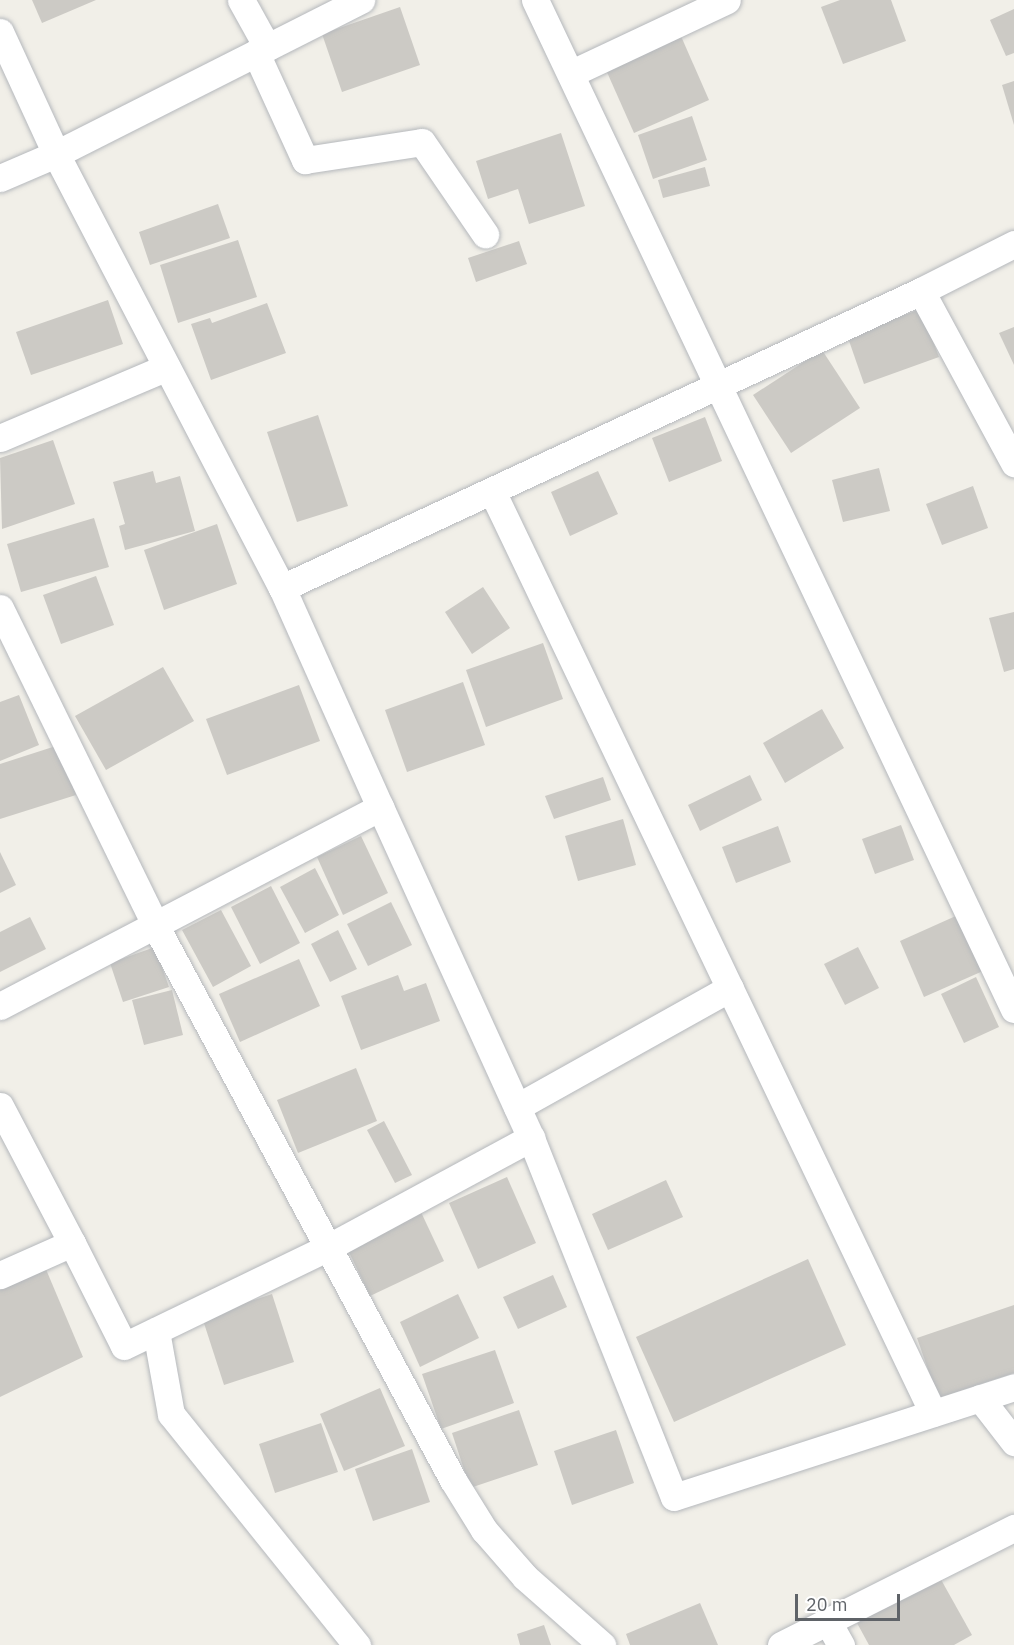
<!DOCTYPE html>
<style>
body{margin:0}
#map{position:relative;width:1014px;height:1645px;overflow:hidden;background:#f1efe8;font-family:"IBM Plex Sans",sans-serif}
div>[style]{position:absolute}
.building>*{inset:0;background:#cccac5}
.roads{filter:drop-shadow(0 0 2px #b5b8bc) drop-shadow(0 0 2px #b5b8bc)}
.minor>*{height:27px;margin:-13.5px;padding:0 13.5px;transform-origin:13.5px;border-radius:13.5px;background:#fff}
span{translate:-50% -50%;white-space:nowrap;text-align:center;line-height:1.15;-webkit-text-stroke:6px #fff;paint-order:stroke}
.scale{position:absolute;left:795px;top:1594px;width:105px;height:27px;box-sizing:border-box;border:3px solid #5f6368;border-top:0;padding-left:8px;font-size:18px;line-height:21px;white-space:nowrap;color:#5f6368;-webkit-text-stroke:4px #fff;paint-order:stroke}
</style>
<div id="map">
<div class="building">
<div style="clip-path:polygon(32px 0,96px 0,42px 23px)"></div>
<div style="clip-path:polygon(840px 0,891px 0,906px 41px,843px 64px,821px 7px)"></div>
<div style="clip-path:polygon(400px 7px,420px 65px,342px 92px,322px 34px)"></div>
<div style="clip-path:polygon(1014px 9px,1014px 53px,1006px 56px,990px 20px)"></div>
<div style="clip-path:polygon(677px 27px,709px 100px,634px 133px,602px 61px)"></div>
<div style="clip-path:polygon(1014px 81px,1014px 125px,1002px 85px)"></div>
<div style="clip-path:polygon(692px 116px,707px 160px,653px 179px,638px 135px)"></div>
<div style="clip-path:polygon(561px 133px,585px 206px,529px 224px,518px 189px,488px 199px,476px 161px)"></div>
<div style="clip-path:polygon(705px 167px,710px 186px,663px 198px,658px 180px)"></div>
<div style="clip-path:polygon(218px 204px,230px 238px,150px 265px,139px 232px)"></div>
<div style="clip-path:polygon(238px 240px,257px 297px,178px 323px,160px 265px)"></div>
<div style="clip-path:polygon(519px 241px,527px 264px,476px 282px,468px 258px)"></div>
<div style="clip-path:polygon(108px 300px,123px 344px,31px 375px,16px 332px)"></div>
<div style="clip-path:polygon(267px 303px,286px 353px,211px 380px,191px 324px,210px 318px,212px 323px)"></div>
<div style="clip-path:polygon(921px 309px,939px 357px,864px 384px,847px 335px)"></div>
<div style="clip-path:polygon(1014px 327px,1014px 365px,999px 333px)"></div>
<div style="clip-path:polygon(822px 350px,860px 408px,791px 453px,753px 395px)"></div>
<div style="clip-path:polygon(318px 415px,348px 506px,297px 522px,267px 432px)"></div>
<div style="clip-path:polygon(705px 417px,722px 461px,669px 482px,652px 438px)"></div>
<div style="clip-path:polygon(53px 440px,75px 504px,2px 529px,0 458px)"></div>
<div style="clip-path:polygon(879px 468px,890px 511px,843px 522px,832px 480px)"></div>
<div style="clip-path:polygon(153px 471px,156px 483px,180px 476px,195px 531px,125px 550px,119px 526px,125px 524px,113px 482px)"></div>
<div style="clip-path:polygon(598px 471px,618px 514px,570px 536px,551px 492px)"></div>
<div style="clip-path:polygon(973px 486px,988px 528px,942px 545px,926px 504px)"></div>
<div style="clip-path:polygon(94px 518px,109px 567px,21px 592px,7px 544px)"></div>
<div style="clip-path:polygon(217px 524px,237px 584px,164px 610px,144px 550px)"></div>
<div style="clip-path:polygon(96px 576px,114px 625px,61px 644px,43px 595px)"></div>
<div style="clip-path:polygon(483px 587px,510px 628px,472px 654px,445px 612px)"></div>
<div style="clip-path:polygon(1014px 612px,1014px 669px,1004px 672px,989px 618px)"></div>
<div style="clip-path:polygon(543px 643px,563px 699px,486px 727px,466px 670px)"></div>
<div style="clip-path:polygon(163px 667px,194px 721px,106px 770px,75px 716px)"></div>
<div style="clip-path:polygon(463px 682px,485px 745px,407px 772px,385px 710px)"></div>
<div style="clip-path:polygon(299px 685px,320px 741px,227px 775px,206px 719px)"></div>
<div style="clip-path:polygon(19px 695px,39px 745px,0 761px,0 702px)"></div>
<div style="clip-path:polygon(822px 709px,844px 748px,785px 783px,763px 743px)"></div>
<div style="clip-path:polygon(59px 745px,76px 795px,0 819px,0 764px)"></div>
<div style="clip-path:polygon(750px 775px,762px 800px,700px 831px,688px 805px)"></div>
<div style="clip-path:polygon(603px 777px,611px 800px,554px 819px,545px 796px)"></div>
<div style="clip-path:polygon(623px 819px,636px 865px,578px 881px,565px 836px)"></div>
<div style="clip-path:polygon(901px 825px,914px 860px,875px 874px,862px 839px)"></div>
<div style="clip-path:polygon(778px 826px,791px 862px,736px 883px,722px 847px)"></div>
<div style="clip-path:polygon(361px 836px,388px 893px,343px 915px,317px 857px)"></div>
<div style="clip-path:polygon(0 852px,16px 885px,0 893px)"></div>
<div style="clip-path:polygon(315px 868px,339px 915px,305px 933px,280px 887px)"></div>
<div style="clip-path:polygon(271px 886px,300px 943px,260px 964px,231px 907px)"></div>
<div style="clip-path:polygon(391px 902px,412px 945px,368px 966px,347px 924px)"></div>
<div style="clip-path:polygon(221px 910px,251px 966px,213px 987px,182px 930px)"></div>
<div style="clip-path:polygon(958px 915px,983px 971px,924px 997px,900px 941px)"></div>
<div style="clip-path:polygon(30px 917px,46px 949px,0 972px,0 932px)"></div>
<div style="clip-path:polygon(338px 930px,357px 969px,330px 982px,311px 944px)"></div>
<div style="clip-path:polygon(155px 947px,169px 987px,123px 1002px,110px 963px)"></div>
<div style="clip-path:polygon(858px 947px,879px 988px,845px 1005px,824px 964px)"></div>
<div style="clip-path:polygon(299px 959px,320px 1006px,240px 1042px,219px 994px)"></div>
<div style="clip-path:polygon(398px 975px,404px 991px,426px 983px,440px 1021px,361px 1050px,341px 996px)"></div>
<div style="clip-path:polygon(976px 977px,999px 1027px,964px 1043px,941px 994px)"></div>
<div style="clip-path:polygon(172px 990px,183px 1035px,144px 1045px,132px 1000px)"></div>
<div style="clip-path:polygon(356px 1068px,377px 1121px,298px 1153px,277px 1100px)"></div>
<div style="clip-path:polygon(384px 1121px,412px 1175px,395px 1183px,367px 1130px)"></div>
<div style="clip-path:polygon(507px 1177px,536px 1243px,478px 1269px,449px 1203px)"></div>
<div style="clip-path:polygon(666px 1180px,683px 1217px,608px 1250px,592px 1214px)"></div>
<div style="clip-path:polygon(420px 1210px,444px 1261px,370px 1296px,346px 1246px)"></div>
<div style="clip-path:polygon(808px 1259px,846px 1345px,674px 1422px,636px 1337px)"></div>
<div style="clip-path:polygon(45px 1267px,83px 1357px,0 1397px,0 1286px)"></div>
<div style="clip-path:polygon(553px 1275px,567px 1307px,518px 1329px,503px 1297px)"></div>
<div style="clip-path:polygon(272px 1294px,294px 1362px,224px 1385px,202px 1317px)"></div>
<div style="clip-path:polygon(458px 1294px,479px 1338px,420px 1367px,400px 1322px)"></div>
<div style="clip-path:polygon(1014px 1305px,1014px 1373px,938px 1398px,917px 1338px)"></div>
<div style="clip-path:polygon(495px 1350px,514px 1403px,441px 1429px,422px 1374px)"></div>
<div style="clip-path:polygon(380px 1388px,405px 1446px,344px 1471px,320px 1414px)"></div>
<div style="clip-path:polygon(519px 1410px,538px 1465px,470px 1488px,452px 1433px)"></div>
<div style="clip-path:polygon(321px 1423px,338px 1472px,275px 1493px,259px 1444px)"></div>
<div style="clip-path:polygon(616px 1430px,634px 1483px,572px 1505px,554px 1451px)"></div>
<div style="clip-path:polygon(412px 1449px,430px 1502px,373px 1521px,355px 1469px)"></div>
<div style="clip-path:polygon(939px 1576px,972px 1635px,954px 1645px,869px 1645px,857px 1623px)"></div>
<div style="clip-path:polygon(700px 1603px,718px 1645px,630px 1645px,626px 1634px)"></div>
<div style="clip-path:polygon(544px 1625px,551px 1645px,520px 1645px,517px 1634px)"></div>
</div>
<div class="roads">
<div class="minor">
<div style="left:241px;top:0;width:54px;rotate:61deg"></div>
<div style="left:535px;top:0;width:1117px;rotate:64.61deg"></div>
<div style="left:0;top:32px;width:134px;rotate:65.3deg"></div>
<div style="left:56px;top:154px;width:489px;rotate:62.5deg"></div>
<div style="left:282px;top:588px;width:705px;rotate:-24.93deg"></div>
<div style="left:256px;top:53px;width:118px;rotate:65.4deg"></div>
<div style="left:305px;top:160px;width:118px;rotate:-8.7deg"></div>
<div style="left:422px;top:142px;width:112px;rotate:55.6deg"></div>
<div style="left:572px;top:73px;width:171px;rotate:-25.2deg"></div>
<div style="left:0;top:178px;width:61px;rotate:-23.2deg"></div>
<div style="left:56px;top:154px;width:342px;rotate:-26.8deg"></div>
<div style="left:1014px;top:244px;width:104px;rotate:153.2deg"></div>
<div style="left:921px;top:291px;width:196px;rotate:61.6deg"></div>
<div style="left:0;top:438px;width:181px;rotate:-23deg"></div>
<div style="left:492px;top:491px;width:1022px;rotate:64.44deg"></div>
<div style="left:0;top:608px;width:353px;rotate:63.9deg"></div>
<div style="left:155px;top:925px;width:630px;rotate:61.77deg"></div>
<div style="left:453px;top:1480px;width:59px;rotate:58.2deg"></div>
<div style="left:484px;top:1530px;width:62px;rotate:48.9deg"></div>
<div style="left:525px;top:1577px;width:103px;rotate:41.4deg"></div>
<div style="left:0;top:1006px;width:429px;rotate:-27.6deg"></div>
<div style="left:380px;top:807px;width:240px;rotate:-114.1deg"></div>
<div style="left:0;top:1106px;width:155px;rotate:62.3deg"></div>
<div style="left:72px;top:1243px;width:79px;rotate:156deg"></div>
<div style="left:517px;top:1107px;width:244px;rotate:-29.2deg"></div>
<div style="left:531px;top:1138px;width:386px;rotate:68.3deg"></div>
<div style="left:674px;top:1497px;width:357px;rotate:-17.9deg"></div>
<div style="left:72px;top:1243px;width:115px;rotate:63.2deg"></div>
<div style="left:124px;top:1346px;width:228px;rotate:-25.8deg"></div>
<div style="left:329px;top:1247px;width:230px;rotate:-28.4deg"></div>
<div style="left:531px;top:1138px;width:364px;rotate:-114.5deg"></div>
<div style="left:156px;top:1331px;width:84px;rotate:79.8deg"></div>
<div style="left:171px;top:1414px;width:297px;rotate:51.2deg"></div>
<div style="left:980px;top:1398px;width:56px;rotate:52.3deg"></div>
<div style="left:827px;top:1620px;width:29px;rotate:61deg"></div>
<div style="left:781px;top:1645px;width:261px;rotate:-26.7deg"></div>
</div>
</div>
<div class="scale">20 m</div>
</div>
